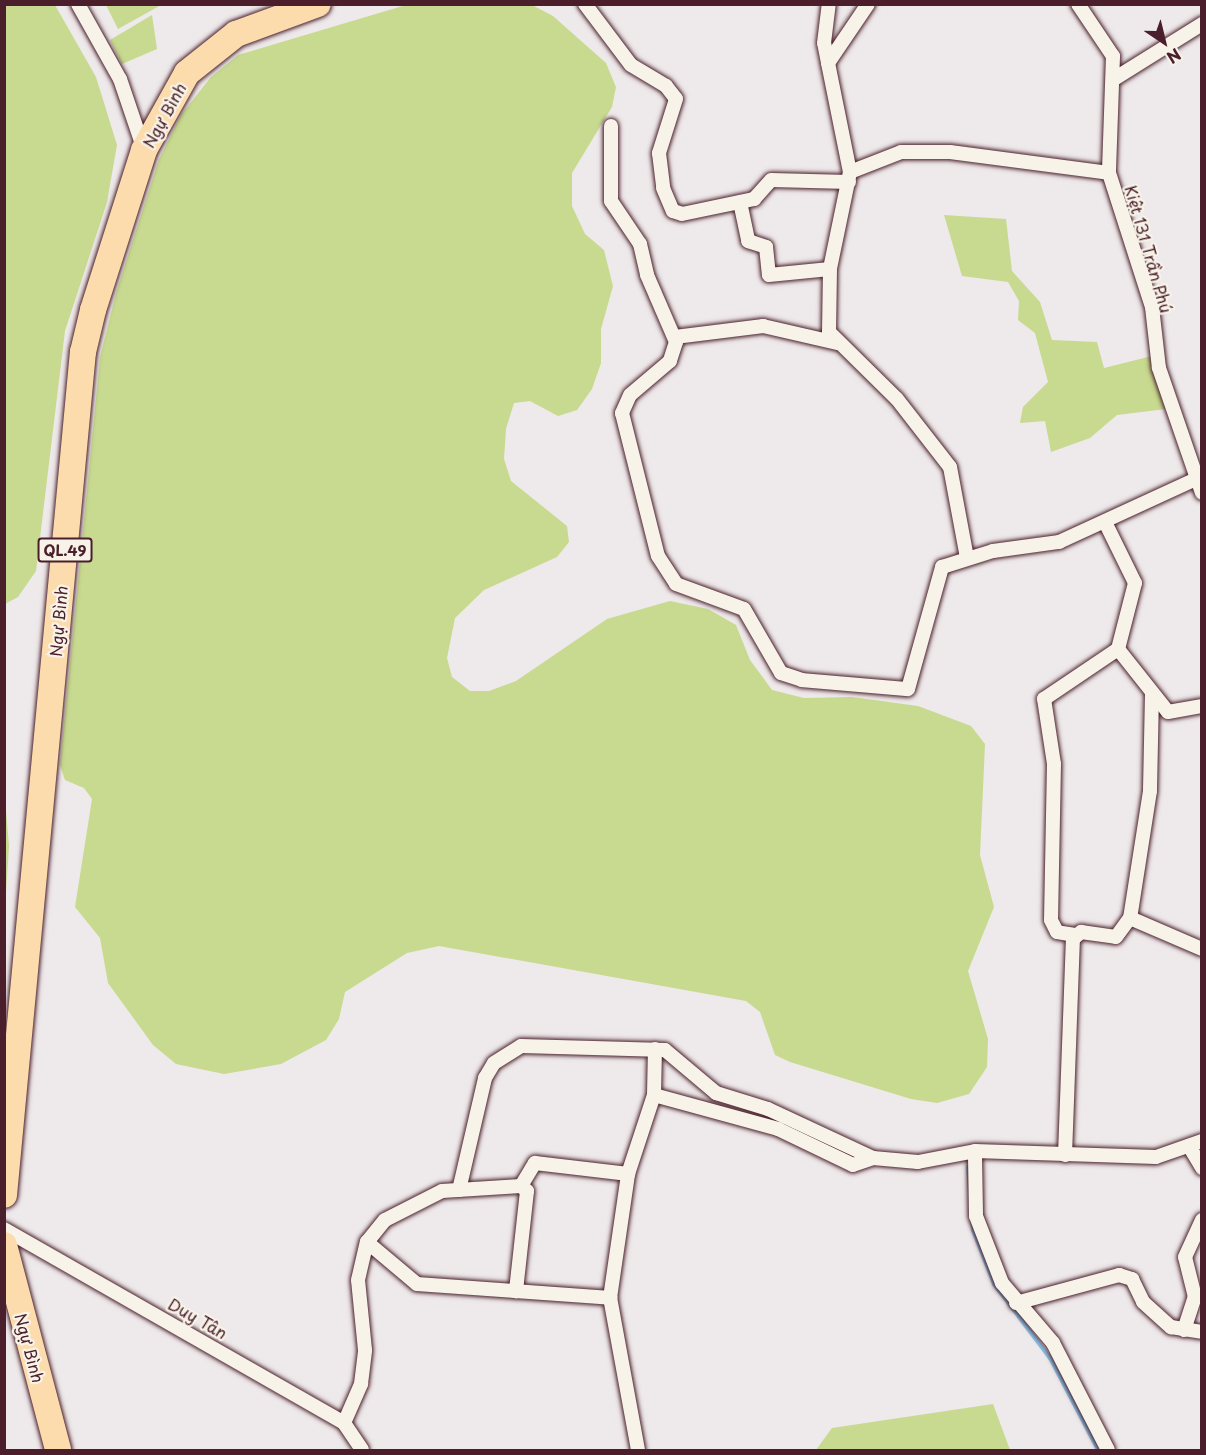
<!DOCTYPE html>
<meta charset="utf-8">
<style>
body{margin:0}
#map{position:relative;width:1206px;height:1455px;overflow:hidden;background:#eee9ea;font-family:"Playpen Sans",sans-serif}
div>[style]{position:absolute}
.green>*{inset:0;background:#c7da8f}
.stream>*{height:4px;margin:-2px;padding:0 2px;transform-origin:2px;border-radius:2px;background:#87c2e6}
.roads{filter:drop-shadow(0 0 2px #4a1f2b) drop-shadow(0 0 2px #4a1f2b)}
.street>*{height:14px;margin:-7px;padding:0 7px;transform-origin:7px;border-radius:7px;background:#f7f3e8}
.highway>*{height:26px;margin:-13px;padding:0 13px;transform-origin:13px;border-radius:13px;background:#fcdcac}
span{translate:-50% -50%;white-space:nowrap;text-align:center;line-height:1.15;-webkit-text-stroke:4.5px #f7f3e8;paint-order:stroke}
.shield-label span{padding:2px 4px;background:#f7f3e8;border:2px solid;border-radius:4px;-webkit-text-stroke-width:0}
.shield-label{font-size:15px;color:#4a1f2b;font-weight:700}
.street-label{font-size:16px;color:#4a1f2b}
.frame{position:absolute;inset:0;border:6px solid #4a1f2b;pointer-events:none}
.north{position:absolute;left:1134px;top:12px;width:60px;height:60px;-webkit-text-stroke:4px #f7f3e8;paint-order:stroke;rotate:145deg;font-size:16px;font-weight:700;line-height:24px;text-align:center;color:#4a1f2b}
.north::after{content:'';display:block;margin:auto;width:21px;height:27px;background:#4a1f2b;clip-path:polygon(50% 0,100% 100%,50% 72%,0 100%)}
</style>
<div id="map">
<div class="green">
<div style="clip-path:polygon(5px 4px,55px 5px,96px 77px,117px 145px,107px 202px,65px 331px,36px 571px,18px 597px,5px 604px)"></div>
<div style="clip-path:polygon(106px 5px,161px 5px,118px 29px)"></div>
<div style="clip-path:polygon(406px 5px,532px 5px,553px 16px,606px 63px,616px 87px,612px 107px,572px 173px,572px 206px,585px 234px,604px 250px,613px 286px,601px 329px,601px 363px,592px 389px,577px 410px,558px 416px,530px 401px,514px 403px,506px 429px,504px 459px,511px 481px,567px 526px,569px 542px,557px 557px,484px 590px,455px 618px,447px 658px,452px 677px,470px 691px,489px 691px,516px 681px,607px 619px,670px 601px,708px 609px,736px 625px,750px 660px,772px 690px,804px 698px,852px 697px,918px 706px,971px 726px,985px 744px,980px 855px,994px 907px,968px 971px,988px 1039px,987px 1067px,969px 1094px,937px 1103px,911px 1099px,790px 1062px,775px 1055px,760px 1012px,746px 1001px,439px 946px,407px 953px,345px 992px,339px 1019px,326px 1040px,281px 1064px,224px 1074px,176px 1064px,153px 1045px,108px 983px,100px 938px,75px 907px,92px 799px,84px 788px,65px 780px,60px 765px,100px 357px,116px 293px,159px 159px,181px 115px,211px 77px,238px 55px)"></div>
<div style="clip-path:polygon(152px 15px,157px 49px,122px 64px,110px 40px)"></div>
<div style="clip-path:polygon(944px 215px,1006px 219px,1012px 271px,1040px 302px,1052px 340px,1097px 342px,1104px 368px,1152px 356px,1166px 409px,1117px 415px,1090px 438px,1051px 452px,1045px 421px,1020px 423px,1023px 407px,1048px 382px,1035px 333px,1018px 320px,1019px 301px,1008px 282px,962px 276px)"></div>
<div style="clip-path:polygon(4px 786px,9px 846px,5px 908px,4px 908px)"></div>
<div style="clip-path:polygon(993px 1404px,1010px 1450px,816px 1450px,832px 1428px)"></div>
</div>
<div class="stream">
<div style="left:968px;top:1167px;width:63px;rotate:85.5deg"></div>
<div style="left:973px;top:1230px;width:58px;rotate:68.7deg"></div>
<div style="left:994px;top:1284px;width:93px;rotate:52.9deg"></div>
<div style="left:1050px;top:1358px;width:104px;rotate:62.4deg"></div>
</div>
<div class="roads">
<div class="street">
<div style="left:78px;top:4px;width:86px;rotate:60.8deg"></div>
<div style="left:120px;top:79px;width:75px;rotate:71.3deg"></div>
<div style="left:585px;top:4px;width:76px;rotate:53deg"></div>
<div style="left:631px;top:65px;width:41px;rotate:31deg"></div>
<div style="left:666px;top:86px;width:16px;rotate:52deg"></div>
<div style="left:676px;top:99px;width:57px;rotate:107.5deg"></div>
<div style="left:659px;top:153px;width:35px;rotate:83deg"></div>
<div style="left:663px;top:188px;width:25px;rotate:67deg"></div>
<div style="left:673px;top:211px;width:9px;rotate:18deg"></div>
<div style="left:682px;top:214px;width:74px;rotate:-11.8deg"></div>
<div style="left:754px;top:199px;width:25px;rotate:-48deg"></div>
<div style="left:771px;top:180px;width:78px;rotate:1.5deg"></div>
<div style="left:868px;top:4px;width:71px;rotate:124.1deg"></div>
<div style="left:828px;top:63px;width:111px;rotate:78.6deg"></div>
<div style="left:850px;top:172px;width:99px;rotate:101.7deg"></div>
<div style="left:830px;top:269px;width:63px;rotate:90.9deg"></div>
<div style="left:829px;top:332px;width:95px;rotate:44.6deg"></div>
<div style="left:897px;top:399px;width:86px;rotate:52.1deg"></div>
<div style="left:950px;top:467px;width:93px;rotate:79.4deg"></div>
<div style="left:1078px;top:4px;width:63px;rotate:56.1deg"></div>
<div style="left:1113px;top:56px;width:117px;rotate:92deg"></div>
<div style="left:1109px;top:173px;width:141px;rotate:72.2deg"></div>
<div style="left:1152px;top:307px;width:61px;rotate:83.5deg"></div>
<div style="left:1159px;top:368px;width:132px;rotate:71deg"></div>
<div style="left:828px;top:63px;width:20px;rotate:-101deg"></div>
<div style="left:824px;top:43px;width:39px;rotate:-83deg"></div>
<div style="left:1114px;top:79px;width:104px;rotate:-32deg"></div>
<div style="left:611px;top:126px;width:75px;rotate:90deg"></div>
<div style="left:611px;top:201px;width:52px;rotate:56deg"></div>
<div style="left:640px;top:244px;width:32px;rotate:77deg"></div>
<div style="left:647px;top:275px;width:73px;rotate:66.6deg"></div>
<div style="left:676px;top:342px;width:20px;rotate:108deg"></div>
<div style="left:670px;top:361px;width:52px;rotate:139.6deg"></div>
<div style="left:630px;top:395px;width:20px;rotate:114deg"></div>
<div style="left:622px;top:413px;width:147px;rotate:75.9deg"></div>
<div style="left:658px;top:556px;width:33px;rotate:57deg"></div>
<div style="left:676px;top:584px;width:72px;rotate:20.2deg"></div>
<div style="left:744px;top:609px;width:74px;rotate:60deg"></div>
<div style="left:781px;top:673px;width:22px;rotate:18deg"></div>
<div style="left:802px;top:680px;width:106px;rotate:4.9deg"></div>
<div style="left:908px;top:689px;width:127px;rotate:-74.4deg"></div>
<div style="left:942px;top:567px;width:53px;rotate:-17.4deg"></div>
<div style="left:993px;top:551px;width:67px;rotate:-7.8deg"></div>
<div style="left:1059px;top:542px;width:149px;rotate:-24.7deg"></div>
<div style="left:850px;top:172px;width:55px;rotate:-21.4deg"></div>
<div style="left:901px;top:152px;width:49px"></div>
<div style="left:950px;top:152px;width:160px;rotate:7.5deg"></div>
<div style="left:740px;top:202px;width:40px;rotate:78deg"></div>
<div style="left:748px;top:241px;width:19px;rotate:18deg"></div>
<div style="left:766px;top:247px;width:28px;rotate:84deg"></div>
<div style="left:769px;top:275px;width:61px;rotate:-5.6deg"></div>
<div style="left:675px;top:337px;width:89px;rotate:-7.1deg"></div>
<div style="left:763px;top:326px;width:76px;rotate:12.9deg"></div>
<div style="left:1105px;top:522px;width:68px;rotate:63.8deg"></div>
<div style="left:1135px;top:583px;width:68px;rotate:104.4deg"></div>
<div style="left:1118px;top:649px;width:80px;rotate:51.6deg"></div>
<div style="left:1168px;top:712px;width:35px;rotate:-10deg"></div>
<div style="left:1152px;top:694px;width:97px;rotate:91.2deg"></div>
<div style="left:1150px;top:791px;width:129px;rotate:98.9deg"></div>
<div style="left:1130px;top:918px;width:78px;rotate:23.3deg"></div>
<div style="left:1075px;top:935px;width:18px;rotate:-171deg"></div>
<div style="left:1057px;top:932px;width:13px;rotate:-117deg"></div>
<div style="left:1051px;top:920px;width:156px;rotate:-88.9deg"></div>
<div style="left:1054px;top:764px;width:66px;rotate:-98.7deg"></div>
<div style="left:1044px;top:699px;width:89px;rotate:-34deg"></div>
<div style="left:654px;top:1095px;width:129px;rotate:15.3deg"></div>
<div style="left:778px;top:1129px;width:83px;rotate:25.6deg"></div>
<div style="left:853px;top:1165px;width:21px;rotate:-19deg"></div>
<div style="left:1189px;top:1146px;width:26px;rotate:59deg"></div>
<div style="left:1065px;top:1155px;width:216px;rotate:-87.9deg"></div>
<div style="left:1073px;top:939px;width:11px;rotate:-41deg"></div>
<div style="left:1081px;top:932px;width:35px;rotate:8deg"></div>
<div style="left:1116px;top:937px;width:24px;rotate:-54deg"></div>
<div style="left:975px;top:1157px;width:59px;rotate:89deg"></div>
<div style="left:976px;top:1216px;width:72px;rotate:68.8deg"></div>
<div style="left:1002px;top:1283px;width:79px;rotate:49.6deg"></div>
<div style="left:1053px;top:1343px;width:120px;rotate:62.8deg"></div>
<div style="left:521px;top:1186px;width:27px;rotate:-59deg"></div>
<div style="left:535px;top:1163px;width:94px;rotate:6.7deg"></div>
<div style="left:459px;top:1190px;width:115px;rotate:-76.9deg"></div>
<div style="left:485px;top:1078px;width:17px;rotate:-59deg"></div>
<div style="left:494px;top:1063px;width:32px;rotate:-32deg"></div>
<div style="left:521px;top:1046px;width:144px;rotate:1.6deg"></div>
<div style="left:665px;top:1050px;width:67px;rotate:40.1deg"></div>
<div style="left:716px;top:1093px;width:54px;rotate:17.1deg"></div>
<div style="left:768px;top:1109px;width:116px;rotate:25deg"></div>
<div style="left:873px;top:1158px;width:45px;rotate:5.1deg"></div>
<div style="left:918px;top:1162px;width:58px;rotate:-10.9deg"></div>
<div style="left:975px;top:1151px;width:181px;rotate:1.9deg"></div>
<div style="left:1156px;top:1157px;width:49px;rotate:-19.2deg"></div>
<div style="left:4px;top:1229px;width:391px;rotate:29.7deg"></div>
<div style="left:344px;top:1423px;width:32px;rotate:56deg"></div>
<div style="left:367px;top:1242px;width:65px;rotate:40deg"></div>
<div style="left:417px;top:1284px;width:194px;rotate:4.1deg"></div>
<div style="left:1016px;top:1303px;width:107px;rotate:-15.2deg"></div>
<div style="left:1119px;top:1275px;width:14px;rotate:17deg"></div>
<div style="left:1132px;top:1279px;width:25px;rotate:64deg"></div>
<div style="left:1143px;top:1302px;width:38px;rotate:42deg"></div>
<div style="left:1171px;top:1327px;width:31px;rotate:9deg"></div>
<div style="left:1184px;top:1330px;width:35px;rotate:-72deg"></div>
<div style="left:1195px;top:1297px;width:41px;rotate:-104deg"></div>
<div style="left:1185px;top:1257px;width:41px;rotate:-65.3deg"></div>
<div style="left:344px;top:1423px;width:43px;rotate:-66.4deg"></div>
<div style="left:361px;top:1384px;width:34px;rotate:-83deg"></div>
<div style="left:365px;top:1350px;width:70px;rotate:-95.7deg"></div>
<div style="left:358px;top:1280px;width:39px;rotate:-77deg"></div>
<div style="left:367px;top:1242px;width:28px;rotate:-51deg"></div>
<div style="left:385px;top:1220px;width:64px;rotate:-27deg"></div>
<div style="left:442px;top:1191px;width:79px;rotate:-3.6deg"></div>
<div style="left:521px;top:1186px;width:8px;rotate:40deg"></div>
<div style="left:527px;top:1191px;width:101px;rotate:96.3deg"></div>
<div style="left:638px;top:1450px;width:155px;rotate:-100.4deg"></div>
<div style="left:610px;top:1298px;width:125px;rotate:-81.7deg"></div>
<div style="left:628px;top:1174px;width:83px;rotate:-71.8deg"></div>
<div style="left:654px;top:1095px;width:46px;rotate:-88.8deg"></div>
</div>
<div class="highway">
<div style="left:4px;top:1195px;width:847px;rotate:-84.65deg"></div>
<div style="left:83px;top:352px;width:43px;rotate:-76.6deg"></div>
<div style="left:93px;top:310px;width:168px;rotate:-72.3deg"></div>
<div style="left:144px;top:150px;width:88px;rotate:-60.8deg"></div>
<div style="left:187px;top:73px;width:63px;rotate:-38.5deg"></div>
<div style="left:236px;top:34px;width:87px;rotate:-20.1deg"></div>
<div style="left:4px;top:1245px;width:212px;rotate:75.2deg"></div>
</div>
</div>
<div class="shield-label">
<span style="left:65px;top:550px">QL.49</span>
</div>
<div class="street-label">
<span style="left:164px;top:115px;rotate:-61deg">Ngự Bình</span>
<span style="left:1149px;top:249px;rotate:74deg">Kiệt 131 Trần Phú</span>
<span style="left:58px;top:621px;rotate:-85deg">Ngự Bình</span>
<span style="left:198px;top:1318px;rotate:30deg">Duy Tân</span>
<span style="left:30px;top:1348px;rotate:75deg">Ngự Bình</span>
</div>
<div class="frame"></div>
<div class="north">N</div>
</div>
